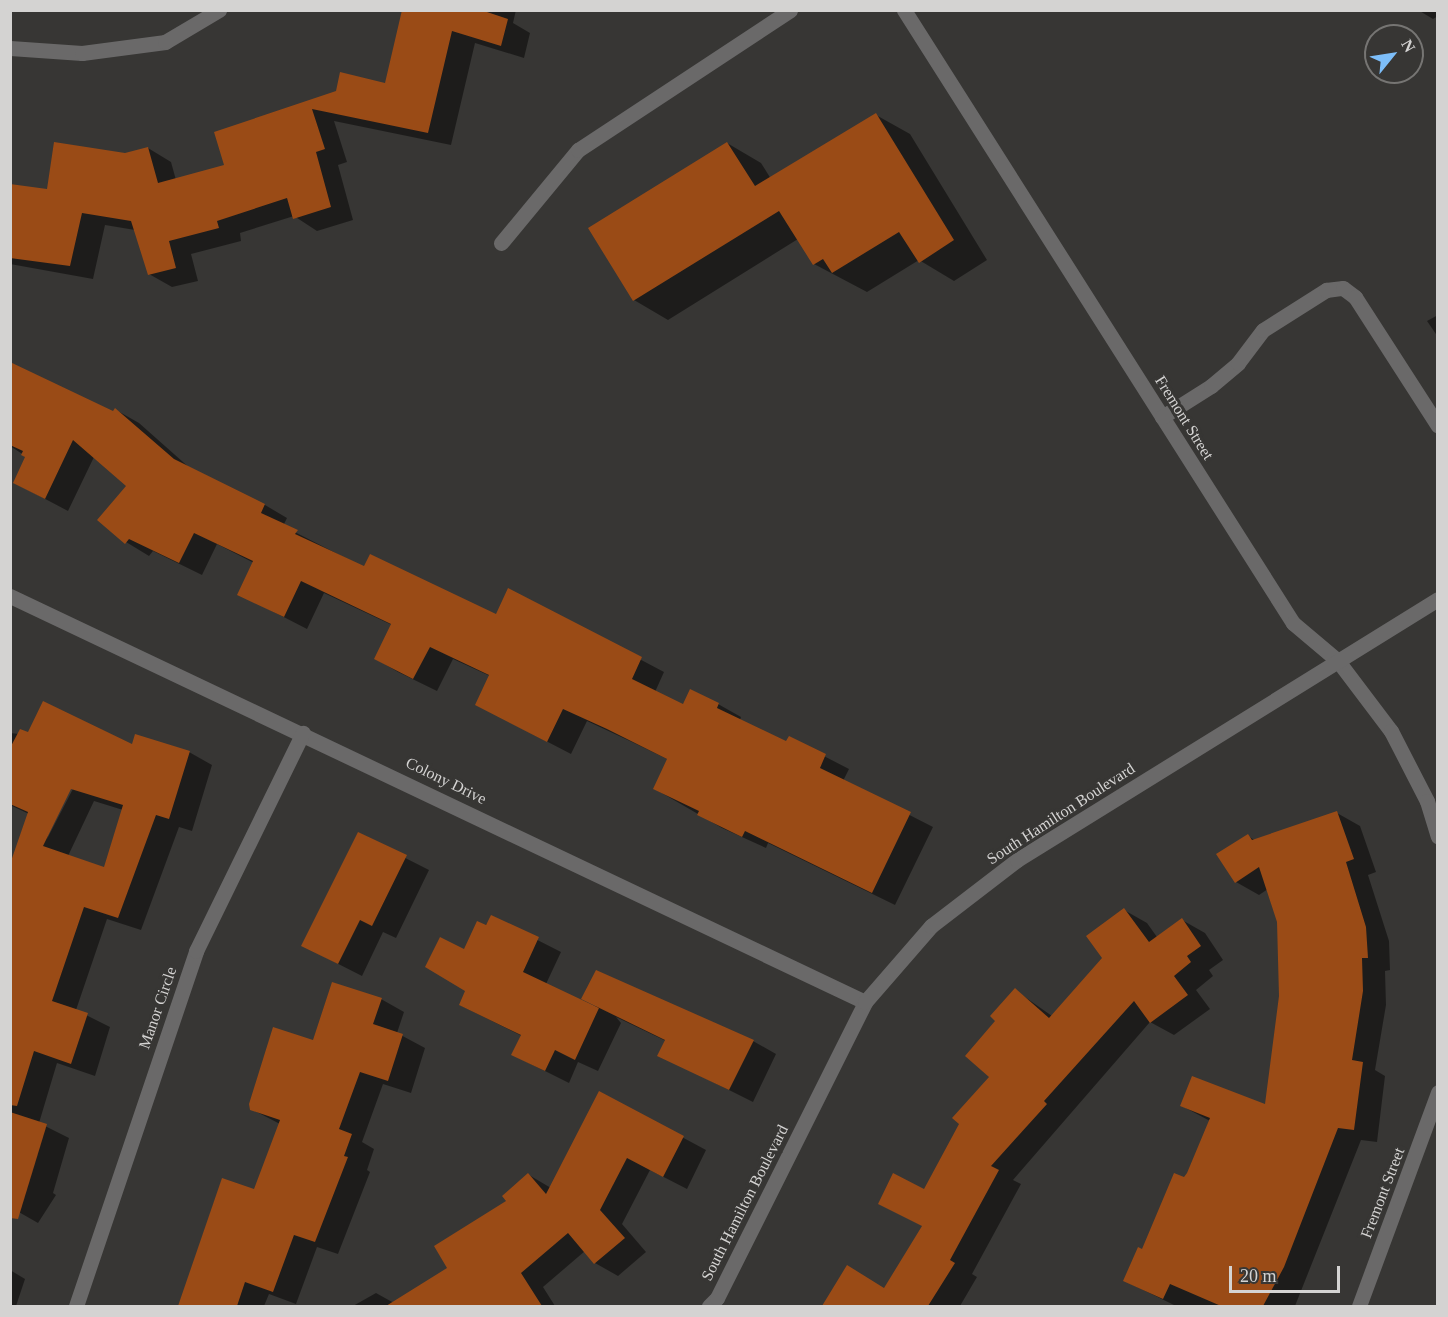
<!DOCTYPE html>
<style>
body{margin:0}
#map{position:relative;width:1448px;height:1317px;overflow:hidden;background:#373634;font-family:Georgia,serif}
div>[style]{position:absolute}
.shadow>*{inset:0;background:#0007}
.building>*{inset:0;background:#9a4b16}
.minor>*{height:15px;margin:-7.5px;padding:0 7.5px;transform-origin:7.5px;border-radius:7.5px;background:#6a6969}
span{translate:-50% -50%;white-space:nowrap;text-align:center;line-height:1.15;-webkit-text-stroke:6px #373634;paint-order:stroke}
.street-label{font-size:16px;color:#d4d3d2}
.frame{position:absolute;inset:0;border:12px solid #d4d3d2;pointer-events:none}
.north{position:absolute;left:1364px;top:24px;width:60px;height:60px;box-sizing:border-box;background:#373634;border:2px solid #767573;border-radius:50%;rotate:60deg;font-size:16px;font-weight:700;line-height:24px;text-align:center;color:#d4d3d2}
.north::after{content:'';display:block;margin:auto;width:21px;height:27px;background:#7dbef9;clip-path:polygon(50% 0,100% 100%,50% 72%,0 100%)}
.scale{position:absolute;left:1229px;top:1266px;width:111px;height:27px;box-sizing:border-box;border:3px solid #d4d3d2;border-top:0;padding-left:8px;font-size:18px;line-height:21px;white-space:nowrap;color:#d4d3d2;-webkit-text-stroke:4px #373634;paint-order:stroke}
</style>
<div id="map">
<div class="shadow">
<div style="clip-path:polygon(416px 10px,516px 10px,513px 23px,530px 33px,524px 58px,475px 43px,451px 145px,334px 121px,347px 162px,338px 165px,353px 220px,317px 231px,294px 216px,240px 233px,241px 241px,191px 254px,198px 281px,172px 287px,149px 274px,135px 230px,105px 225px,93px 279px,10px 264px,10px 185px,49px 190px,125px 154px,148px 148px,171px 162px,176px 180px,226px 166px,216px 133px,386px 84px)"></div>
<div style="clip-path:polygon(1418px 10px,1438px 10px,1438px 16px,1433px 19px)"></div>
<div style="clip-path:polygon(876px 115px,910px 134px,987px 260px,954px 281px,919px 260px,867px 292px,814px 264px,798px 239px,668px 320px,634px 300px,590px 228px,727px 143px,761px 163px,771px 179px)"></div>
<div style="clip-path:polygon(1438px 315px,1438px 337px,1427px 321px)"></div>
<div style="clip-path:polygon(10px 368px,113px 413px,116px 410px,139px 423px,192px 470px,265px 505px,287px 518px,283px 526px,365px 568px,496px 616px,509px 590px,664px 672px,655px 692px,683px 706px,718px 704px,741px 717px,740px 720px,787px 743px,789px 738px,849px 769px,843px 781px,933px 827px,895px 905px,768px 843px,766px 848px,722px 828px,655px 789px,669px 760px,632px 742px,587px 721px,571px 754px,500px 717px,490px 676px,453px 659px,437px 691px,398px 672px,376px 659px,392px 625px,324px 593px,307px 629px,239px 594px,254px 563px,217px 544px,202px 575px,153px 551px,149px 556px,126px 542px,128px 486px,94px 457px,68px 511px,15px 483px,27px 457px,10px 446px)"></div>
<div style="clip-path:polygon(evenodd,10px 733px,189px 752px,212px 765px,192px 831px,179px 827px,141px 930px,107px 919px,76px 1010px,110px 1027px,95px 1076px,57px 1063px,39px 1123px,69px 1138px,53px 1193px,56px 1195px,38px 1223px,10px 1207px,10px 1002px,29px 814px,10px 805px,10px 733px,73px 781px,76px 783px,47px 839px,49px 831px,73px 781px,10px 733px,94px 801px,123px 810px,105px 869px,68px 856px,94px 801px)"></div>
<div style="clip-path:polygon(1337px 813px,1360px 826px,1376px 872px,1368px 875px,1389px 941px,1390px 970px,1385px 971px,1386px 1005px,1375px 1070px,1385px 1076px,1377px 1142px,1361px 1140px,1295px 1306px,1176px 1306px,1125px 1281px,1188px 1174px,1210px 1121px,1182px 1106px,1266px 1106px,1281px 996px,1279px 922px,1268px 889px,1259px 895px,1236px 882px,1248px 836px,1256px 841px)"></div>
<div style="clip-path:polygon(358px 834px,429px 870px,396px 938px,383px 932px,362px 976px,303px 946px)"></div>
<div style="clip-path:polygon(1124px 910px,1147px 923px,1157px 937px,1182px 920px,1205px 933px,1223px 960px,1209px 970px,1213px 976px,1196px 990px,1210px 1009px,1174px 1035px,1150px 1022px,1013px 1180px,1021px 1184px,972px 1274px,977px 1277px,960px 1306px,824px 1306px,848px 1267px,884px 1289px,924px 1227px,924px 1191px,991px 1077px,997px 1020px,1015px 990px,1052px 1016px,1104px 958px)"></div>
<div style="clip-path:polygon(492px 917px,561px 952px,546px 984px,590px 1005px,753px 1041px,776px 1054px,753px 1102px,659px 1055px,666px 1041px,616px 1017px,621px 1023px,598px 1071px,578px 1062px,569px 1083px,513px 1055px,522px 1036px,460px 1005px,467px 990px,465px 951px)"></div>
<div style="clip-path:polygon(381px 999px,404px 1012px,397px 1033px,425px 1048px,411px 1093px,383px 1084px,362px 1142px,374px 1149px,367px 1170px,370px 1172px,338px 1254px,317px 1247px,296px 1304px,269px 1294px,264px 1306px,179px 1306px,222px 1180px,255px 1191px,280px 1124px,251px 1109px,314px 1042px)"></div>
<div style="clip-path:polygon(600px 1093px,706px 1150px,687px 1189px,650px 1170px,622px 1224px,646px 1252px,618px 1276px,595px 1263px,585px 1251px,543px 1287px,555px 1306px,353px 1306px,376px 1293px,394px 1303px,449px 1269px,529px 1175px,551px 1188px)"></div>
<div style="clip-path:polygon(10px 1270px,25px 1279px,16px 1306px,10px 1306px)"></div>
</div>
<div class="building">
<div style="clip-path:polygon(402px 10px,481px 10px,508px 19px,501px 46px,452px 31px,428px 133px,312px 109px,325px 149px,316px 152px,331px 207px,293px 219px,287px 198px,217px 221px,219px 228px,169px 241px,176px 268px,148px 275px,131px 221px,82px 213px,70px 266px,10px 258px,10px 184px,47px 189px,54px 142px,125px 153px,148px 147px,158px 183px,224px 165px,214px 132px,336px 91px,340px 72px,385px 83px)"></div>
<div style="clip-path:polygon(876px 113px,954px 240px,919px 263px,899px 232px,832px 273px,823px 259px,813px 265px,779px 211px,633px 301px,588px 228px,727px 142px,755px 186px)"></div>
<div style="clip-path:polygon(10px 362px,113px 411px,115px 408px,174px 459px,265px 504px,261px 513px,298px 530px,295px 534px,364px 566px,370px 554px,496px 614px,508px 588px,642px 657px,632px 679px,683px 704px,690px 689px,719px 703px,717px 708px,786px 741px,789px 736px,826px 754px,820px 768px,911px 812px,872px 893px,745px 831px,742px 837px,697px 815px,699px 811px,653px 789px,667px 759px,607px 729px,563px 709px,547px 742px,475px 705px,489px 675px,430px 647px,413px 679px,374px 659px,391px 624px,301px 581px,284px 617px,237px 595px,253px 561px,194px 533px,179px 563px,129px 539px,125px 544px,97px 520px,126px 486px,73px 440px,45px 499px,13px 483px,25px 457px,21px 455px,23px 451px,10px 445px)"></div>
<div style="clip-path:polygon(evenodd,43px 701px,132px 744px,135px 734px,190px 751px,169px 819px,156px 815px,118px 918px,84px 907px,52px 1001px,88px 1013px,71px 1064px,34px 1051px,17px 1106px,10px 1105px,10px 864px,28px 812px,10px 804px,10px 748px,20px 729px,28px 732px,43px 701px,71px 789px,123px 805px,104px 867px,43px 846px,71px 789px)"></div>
<div style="clip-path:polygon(1337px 811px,1354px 859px,1346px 862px,1366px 927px,1368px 958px,1362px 958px,1363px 991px,1352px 1060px,1363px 1062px,1354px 1130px,1338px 1128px,1284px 1267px,1263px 1306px,1221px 1306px,1170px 1284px,1163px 1299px,1123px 1281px,1138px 1247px,1142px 1249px,1174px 1173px,1184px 1177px,1187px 1173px,1210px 1118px,1180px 1106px,1192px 1076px,1265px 1104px,1279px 996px,1277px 922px,1259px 867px,1235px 883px,1216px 854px,1248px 834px,1252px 840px)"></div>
<div style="clip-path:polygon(358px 832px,407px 855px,372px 926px,360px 920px,338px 964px,301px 946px)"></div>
<div style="clip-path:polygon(1124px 908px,1149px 942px,1182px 918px,1201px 946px,1187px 956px,1191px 962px,1174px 976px,1188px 995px,1150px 1023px,1134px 1001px,1044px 1101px,1047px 1104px,991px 1166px,999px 1170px,950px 1260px,955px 1263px,928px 1306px,822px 1306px,847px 1265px,884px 1288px,922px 1226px,878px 1204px,893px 1173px,924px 1189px,959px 1124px,952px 1118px,989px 1077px,965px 1056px,995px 1021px,990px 1016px,1015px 988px,1049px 1018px,1102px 958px,1086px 936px)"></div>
<div style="clip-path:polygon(491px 915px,539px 937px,523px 972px,599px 1008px,575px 1060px,555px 1050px,545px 1071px,511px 1055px,521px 1035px,459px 1005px,465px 991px,425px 967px,440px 937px,464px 949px,477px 921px,486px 925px)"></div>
<div style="clip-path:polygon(596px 970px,754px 1040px,729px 1090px,657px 1056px,665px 1040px,581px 999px)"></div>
<div style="clip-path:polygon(332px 982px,382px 998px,373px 1024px,403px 1034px,388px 1081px,360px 1072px,339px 1129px,352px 1134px,344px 1156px,348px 1157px,315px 1242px,294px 1235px,273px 1292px,245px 1282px,237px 1306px,178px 1306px,222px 1178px,254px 1189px,280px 1120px,250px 1110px,249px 1104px,273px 1027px,313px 1040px)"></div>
<div style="clip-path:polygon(599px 1091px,684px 1136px,663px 1177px,627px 1158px,600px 1210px,625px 1238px,594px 1264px,568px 1233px,521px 1273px,542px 1306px,386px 1306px,447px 1268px,434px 1246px,506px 1201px,502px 1196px,528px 1173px,546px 1194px)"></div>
<div style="clip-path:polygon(10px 1112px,47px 1124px,18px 1219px,10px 1218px)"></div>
</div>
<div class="minor">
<div style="left:904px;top:10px;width:726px;rotate:57.6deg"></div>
<div style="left:1293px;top:623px;width:59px;rotate:40.2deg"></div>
<div style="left:1338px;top:661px;width:88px;rotate:52.9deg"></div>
<div style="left:1391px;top:731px;width:79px;rotate:62.8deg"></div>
<div style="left:1427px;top:801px;width:37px;rotate:73deg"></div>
<div style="left:10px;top:48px;width:72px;rotate:4deg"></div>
<div style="left:82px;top:53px;width:84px;rotate:-7.5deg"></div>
<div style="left:165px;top:42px;width:63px;rotate:-30.7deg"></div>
<div style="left:501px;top:243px;width:121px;rotate:-50.4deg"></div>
<div style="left:578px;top:150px;width:254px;rotate:-33.4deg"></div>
<div style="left:1162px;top:417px;width:58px;rotate:-32.3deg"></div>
<div style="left:1211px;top:386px;width:35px;rotate:-40deg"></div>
<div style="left:1238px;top:363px;width:41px;rotate:-52.9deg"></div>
<div style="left:1263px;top:330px;width:75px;rotate:-32.4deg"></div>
<div style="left:1326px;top:290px;width:17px;rotate:-7deg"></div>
<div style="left:1343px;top:288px;width:15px;rotate:37deg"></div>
<div style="left:1355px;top:297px;width:153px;rotate:57.2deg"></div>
<div style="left:10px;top:596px;width:946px;rotate:25.4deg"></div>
<div style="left:76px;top:1306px;width:375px;rotate:-71.3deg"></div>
<div style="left:196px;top:951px;width:243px;rotate:-63.9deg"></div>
<div style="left:709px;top:1306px;width:11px;rotate:-45deg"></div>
<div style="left:717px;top:1298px;width:331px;rotate:-63.4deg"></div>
<div style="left:865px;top:1002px;width:101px;rotate:-49deg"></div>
<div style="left:931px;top:926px;width:108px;rotate:-37.5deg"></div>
<div style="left:1017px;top:860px;width:495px;rotate:-31.8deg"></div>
<div style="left:1359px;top:1306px;width:228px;rotate:-69.7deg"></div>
</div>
<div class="street-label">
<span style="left:1184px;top:418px;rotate:58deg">Fremont Street</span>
<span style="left:446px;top:781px;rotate:26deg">Colony Drive</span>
<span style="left:1061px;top:814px;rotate:-33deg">South Hamilton Boulevard</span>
<span style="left:158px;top:1008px;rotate:-71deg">Manor Circle</span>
<span style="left:1383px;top:1193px;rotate:-69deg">Fremont Street</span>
<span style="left:745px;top:1203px;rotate:-63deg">South Hamilton Boulevard</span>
</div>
<div class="frame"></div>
<div class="north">N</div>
<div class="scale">20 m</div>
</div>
